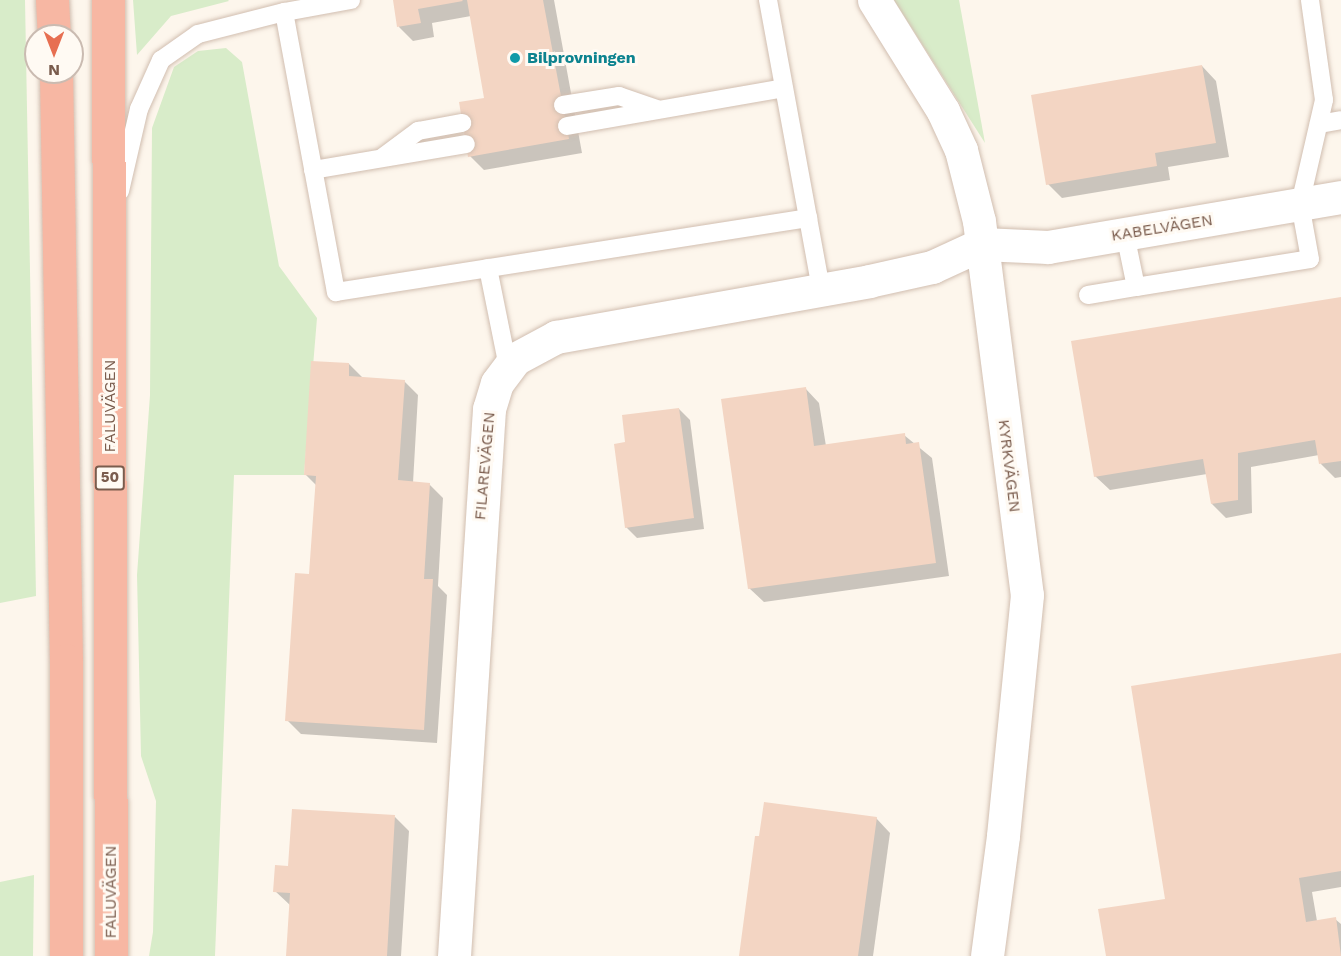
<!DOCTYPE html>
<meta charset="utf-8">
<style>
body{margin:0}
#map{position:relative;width:1341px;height:956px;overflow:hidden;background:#fdf6ec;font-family:"Work Sans",sans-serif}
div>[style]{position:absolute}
.green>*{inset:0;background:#d8ecc9}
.shadow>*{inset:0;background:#0003}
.building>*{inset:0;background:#f3d5c3}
.roads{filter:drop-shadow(0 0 2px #d1beb0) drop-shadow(0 0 2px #d1beb0)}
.lane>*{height:18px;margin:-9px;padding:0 9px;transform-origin:9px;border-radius:9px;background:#fff}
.street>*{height:33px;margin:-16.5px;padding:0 16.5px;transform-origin:16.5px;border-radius:16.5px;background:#fff}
.highway>*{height:33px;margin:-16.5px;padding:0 16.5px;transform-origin:16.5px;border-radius:16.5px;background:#f7b7a3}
.dots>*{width:16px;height:16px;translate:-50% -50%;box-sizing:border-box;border:3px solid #fffaf3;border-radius:50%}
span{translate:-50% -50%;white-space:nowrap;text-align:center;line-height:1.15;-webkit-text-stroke:6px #fffaf3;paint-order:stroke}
.shield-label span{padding:2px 4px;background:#fffaf3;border:2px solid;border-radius:4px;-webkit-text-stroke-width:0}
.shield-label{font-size:15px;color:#7a5c4d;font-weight:700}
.culture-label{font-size:16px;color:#0d838f;font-weight:700}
.left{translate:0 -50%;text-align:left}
.street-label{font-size:16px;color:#7a5c4d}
.north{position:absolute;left:24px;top:24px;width:60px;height:60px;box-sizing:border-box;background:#fffaf3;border:2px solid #cabbb1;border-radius:50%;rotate:180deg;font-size:16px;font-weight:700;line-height:24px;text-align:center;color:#7a5c4d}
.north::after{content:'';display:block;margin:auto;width:21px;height:27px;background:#e76f51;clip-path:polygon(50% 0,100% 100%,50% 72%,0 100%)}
</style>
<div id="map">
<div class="green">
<div style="clip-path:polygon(0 0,25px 0,36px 596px,0 603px)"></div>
<div style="clip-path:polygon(133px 0,228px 0,229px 1px,171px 16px,137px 55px)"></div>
<div style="clip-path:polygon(894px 0,959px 0,985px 143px)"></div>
<div style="clip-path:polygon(226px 48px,242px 62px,279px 266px,317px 318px,304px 475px,234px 475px,215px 956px,149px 956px,153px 932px,156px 801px,141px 756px,137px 575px,150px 395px,152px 128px,174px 67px,198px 51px)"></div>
<div style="clip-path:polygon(34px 875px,33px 956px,0 956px,0 882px)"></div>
</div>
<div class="shadow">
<div style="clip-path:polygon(394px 0,554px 0,582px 153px,484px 170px,470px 156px,486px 99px,471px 16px,432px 23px,434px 37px,413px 41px,399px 27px)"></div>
<div style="clip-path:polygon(1202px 66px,1216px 81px,1229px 157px,1168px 167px,1170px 180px,1062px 198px,1048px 184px)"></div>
<div style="clip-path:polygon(1341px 298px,1341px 477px,1335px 478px,1321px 464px,1319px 455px,1251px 467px,1252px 513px,1226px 518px,1212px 504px,1207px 474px,1110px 490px,1095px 476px)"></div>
<div style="clip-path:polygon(349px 364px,363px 378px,404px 381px,418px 395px,413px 483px,429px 484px,443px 498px,438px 586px,447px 595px,437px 743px,301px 734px,287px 720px,311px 576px,317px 486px,306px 475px)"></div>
<div style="clip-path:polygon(805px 388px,819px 403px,826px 446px,904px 435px,932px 458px,949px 576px,764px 602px,749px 588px)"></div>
<div style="clip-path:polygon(679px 409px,690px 420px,704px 529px,637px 538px,626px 527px,627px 444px)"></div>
<div style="clip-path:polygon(1341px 655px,1341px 887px,1312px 892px,1317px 921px,1335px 919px,1341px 924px,1341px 956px,1107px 956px,1167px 900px)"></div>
<div style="clip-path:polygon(395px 817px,409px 831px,401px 956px,287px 956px,291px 906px,275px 891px,290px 868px)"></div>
<div style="clip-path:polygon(876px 818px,890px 833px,873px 956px,741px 956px)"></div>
</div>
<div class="building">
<div style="clip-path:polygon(393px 0,462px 0,463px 1px,418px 9px,421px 23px,397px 27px)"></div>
<div style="clip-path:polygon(467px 0,543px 0,569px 139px,468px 157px,459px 102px,484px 98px)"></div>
<div style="clip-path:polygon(1202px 65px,1216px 143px,1155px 153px,1157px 166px,1046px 185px,1031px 95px)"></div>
<div style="clip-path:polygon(1341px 297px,1341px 461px,1319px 464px,1315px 440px,1238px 453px,1238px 500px,1211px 504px,1203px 459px,1094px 477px,1071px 341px)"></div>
<div style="clip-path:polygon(311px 361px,349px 363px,349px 376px,405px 380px,398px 480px,430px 483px,424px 579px,433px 579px,424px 730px,285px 721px,295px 573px,309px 574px,316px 476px,304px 475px)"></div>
<div style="clip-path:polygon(806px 387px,814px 446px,905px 433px,906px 444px,919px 442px,936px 563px,748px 589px,721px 399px)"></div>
<div style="clip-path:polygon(679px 408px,694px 518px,625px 528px,614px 444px,625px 442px,622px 415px)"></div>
<div style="clip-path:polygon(1341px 653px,1341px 871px,1299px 878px,1306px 922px,1336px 917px,1341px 956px,1106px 956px,1098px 909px,1165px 899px,1131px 686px)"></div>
<div style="clip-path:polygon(764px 802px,877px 817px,858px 956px,739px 956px,755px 836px,759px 836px)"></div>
<div style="clip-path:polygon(292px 809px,395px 815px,387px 956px,286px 956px,290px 893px,273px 892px,275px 865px,288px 866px)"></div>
</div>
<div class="roads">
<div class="lane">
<div style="left:351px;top:0;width:68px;rotate:169.8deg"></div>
<div style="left:284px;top:12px;width:285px;rotate:79.5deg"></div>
<div style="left:336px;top:292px;width:478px;rotate:-8.9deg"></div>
<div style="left:808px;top:218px;width:222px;rotate:-100.4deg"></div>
<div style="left:563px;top:105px;width:57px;rotate:-9.1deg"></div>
<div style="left:619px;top:96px;width:40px;rotate:18.9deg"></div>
<div style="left:1319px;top:124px;width:22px;rotate:-10deg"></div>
<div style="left:567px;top:126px;width:220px;rotate:-9.9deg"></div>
<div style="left:383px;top:157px;width:44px;rotate:-36.6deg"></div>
<div style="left:418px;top:131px;width:45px;rotate:-10.3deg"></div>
<div style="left:313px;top:170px;width:155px;rotate:-9.6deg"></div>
<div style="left:120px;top:191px;width:84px;rotate:-77deg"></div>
<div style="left:139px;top:109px;width:54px;rotate:-65.8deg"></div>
<div style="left:161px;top:60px;width:45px;rotate:-35.1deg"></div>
<div style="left:198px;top:34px;width:89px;rotate:-14.3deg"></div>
<div style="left:808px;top:218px;width:72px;rotate:79.6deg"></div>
<div style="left:1125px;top:234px;width:54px;rotate:78.3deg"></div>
<div style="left:1136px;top:287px;width:176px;rotate:-9.1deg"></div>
<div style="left:1310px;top:259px;width:56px;rotate:-100.3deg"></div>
<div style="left:1300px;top:204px;width:107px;rotate:-77deg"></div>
<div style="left:1324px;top:100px;width:101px;rotate:-98deg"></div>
<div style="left:488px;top:268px;width:101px;rotate:78.6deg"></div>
<div style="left:1088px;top:295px;width:49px;rotate:-9.5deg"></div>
</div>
<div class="street">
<div style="left:874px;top:0;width:131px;rotate:58.1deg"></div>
<div style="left:943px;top:111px;width:43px;rotate:65.2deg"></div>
<div style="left:961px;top:150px;width:73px;rotate:75.8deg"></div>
<div style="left:979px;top:221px;width:377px;rotate:82.7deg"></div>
<div style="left:1027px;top:595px;width:242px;rotate:95.7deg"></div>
<div style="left:1003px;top:836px;width:121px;rotate:97.6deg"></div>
<div style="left:454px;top:956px;width:548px;rotate:-86.34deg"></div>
<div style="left:489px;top:409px;width:27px;rotate:-73deg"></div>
<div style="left:497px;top:383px;width:30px;rotate:-53deg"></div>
<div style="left:515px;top:359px;width:47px;rotate:-28.2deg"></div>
<div style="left:556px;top:337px;width:318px;rotate:-10.1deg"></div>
<div style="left:869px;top:281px;width:65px;rotate:-12.5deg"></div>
<div style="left:932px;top:267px;width:55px;rotate:-24.7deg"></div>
<div style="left:982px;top:244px;width:66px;rotate:2.6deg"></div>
<div style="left:1048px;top:247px;width:297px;rotate:-9.7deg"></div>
</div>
<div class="highway">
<div style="left:52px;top:0;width:36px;rotate:87deg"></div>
<div style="left:108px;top:0;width:956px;rotate:89.82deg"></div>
<div style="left:56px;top:72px;width:588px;rotate:89.03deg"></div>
<div style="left:66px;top:660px;width:296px;rotate:90deg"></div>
</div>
</div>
<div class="dots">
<div style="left:515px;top:58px;background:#0f9aa8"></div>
</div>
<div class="shield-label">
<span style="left:110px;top:478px">50</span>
</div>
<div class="culture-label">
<span class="left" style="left:527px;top:58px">Bilprovningen</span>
</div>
<div class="street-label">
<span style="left:1162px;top:228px;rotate:-9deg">KABELVÄGEN</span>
<span style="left:110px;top:406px;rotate:-90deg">FALUVÄGEN</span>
<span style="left:485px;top:466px;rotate:-85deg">FILAREVÄGEN</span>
<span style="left:1009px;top:466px;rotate:83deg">KYRKVÄGEN</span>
<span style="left:111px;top:892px;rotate:-90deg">FALUVÄGEN</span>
</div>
<div class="north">N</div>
</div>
